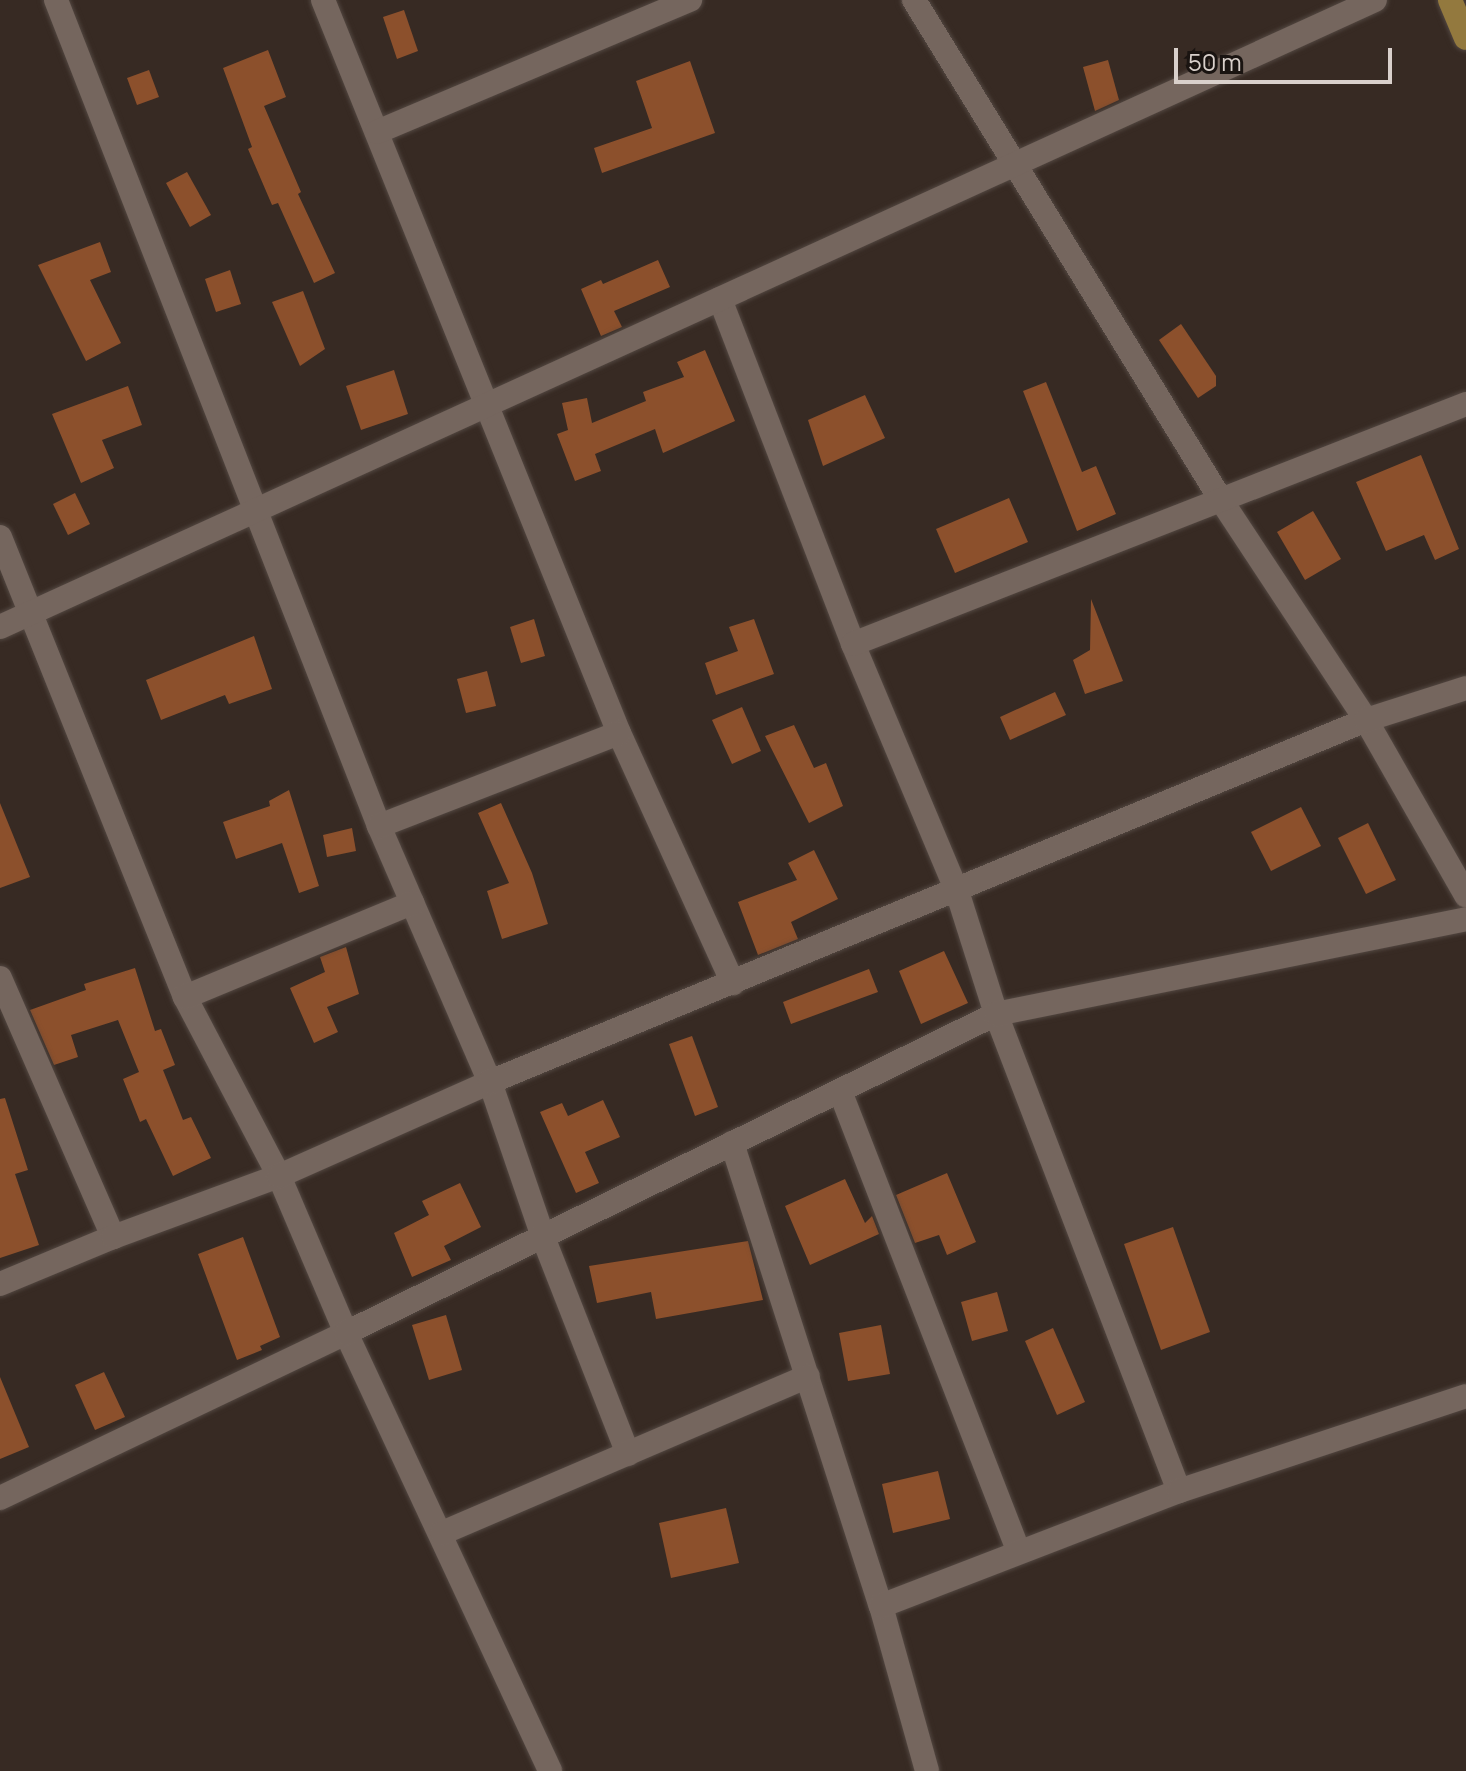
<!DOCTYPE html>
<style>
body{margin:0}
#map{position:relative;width:1466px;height:1771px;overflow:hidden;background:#372a23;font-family:Manrope,sans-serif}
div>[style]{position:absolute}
.building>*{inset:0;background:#8c502c}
.roads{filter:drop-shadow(0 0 2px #524741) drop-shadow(0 0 2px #524741)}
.minor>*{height:24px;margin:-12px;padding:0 12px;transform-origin:12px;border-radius:12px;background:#75665e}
.primary>*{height:24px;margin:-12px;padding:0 12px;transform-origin:12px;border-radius:12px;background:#93793e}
span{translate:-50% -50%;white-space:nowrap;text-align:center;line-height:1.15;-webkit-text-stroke:6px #1a1411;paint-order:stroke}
.scale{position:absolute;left:1174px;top:48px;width:218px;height:36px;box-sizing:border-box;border:4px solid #d9d0cb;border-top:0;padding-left:10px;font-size:24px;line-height:28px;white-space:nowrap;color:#d9d0cb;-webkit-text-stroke:6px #1a1411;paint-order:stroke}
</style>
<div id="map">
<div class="building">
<div style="clip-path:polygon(404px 10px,418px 51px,397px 59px,383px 17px)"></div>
<div style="clip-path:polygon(268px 50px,286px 97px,264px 106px,301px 192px,298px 194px,335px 273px,314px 283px,278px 203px,272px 205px,248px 149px,252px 147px,223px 68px)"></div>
<div style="clip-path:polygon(1108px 60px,1119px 100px,1095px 111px,1083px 67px)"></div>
<div style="clip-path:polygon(690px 61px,715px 133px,602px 173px,594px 148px,652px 128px,636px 81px)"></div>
<div style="clip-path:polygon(149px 70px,159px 97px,137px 105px,127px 78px)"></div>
<div style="clip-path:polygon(187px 172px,211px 215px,190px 227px,166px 183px)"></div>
<div style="clip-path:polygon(100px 242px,111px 272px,90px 280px,121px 343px,86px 361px,38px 265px)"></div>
<div style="clip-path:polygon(658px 260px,670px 287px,614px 311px,622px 327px,601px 336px,581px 289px,601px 280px,603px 284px)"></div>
<div style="clip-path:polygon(230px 270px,241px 304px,216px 312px,205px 279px)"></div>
<div style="clip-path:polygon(303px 291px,325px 349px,300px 366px,272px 302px)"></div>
<div style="clip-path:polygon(1181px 324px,1216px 376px,1216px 386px,1198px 398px,1159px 340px)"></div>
<div style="clip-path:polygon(705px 350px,735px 421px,663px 453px,655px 429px,595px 454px,601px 471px,575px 481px,557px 434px,568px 430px,562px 403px,587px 398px,592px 423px,646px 401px,643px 392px,684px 377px,677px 362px)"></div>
<div style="clip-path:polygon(394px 370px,408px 414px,361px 430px,346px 386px)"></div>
<div style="clip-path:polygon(1046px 382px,1082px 472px,1096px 466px,1116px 514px,1077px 531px,1023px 391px)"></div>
<div style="clip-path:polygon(128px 386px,142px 425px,102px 440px,114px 468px,81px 483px,52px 414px)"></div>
<div style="clip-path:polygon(865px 395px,885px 438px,823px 466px,808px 420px)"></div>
<div style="clip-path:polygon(1421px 455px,1459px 549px,1435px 560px,1424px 535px,1386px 551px,1356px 482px)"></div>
<div style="clip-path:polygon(75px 493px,90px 524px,68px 535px,53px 504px)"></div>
<div style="clip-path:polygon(1009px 498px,1028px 542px,955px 573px,936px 529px)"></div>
<div style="clip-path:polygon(1313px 511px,1341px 559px,1305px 580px,1277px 532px)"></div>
<div style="clip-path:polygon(1091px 599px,1123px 681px,1085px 694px,1073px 660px,1090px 650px)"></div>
<div style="clip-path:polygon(534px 619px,545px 656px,521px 663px,510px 627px)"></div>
<div style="clip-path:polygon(754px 619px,774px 674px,716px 695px,705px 663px,738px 651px,729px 627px)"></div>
<div style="clip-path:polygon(254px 636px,272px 689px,229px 704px,225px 695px,161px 720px,146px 680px)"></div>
<div style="clip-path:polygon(487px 671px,496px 706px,466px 713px,457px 679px)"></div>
<div style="clip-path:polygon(1055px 692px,1066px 715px,1010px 740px,1000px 717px)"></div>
<div style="clip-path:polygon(742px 707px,761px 751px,732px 764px,712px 720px)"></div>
<div style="clip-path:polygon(794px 725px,814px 768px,826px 763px,843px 806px,809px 823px,765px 736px)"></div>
<div style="clip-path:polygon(289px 790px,319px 886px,299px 893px,282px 843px,236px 859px,223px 822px,270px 806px,269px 801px)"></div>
<div style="clip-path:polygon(0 803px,30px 877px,0 888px)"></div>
<div style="clip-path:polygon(501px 803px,532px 873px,548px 924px,502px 939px,487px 891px,509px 883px,478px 813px)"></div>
<div style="clip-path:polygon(1301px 807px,1321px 846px,1271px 871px,1251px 832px)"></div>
<div style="clip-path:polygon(1368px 823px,1396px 880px,1366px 894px,1338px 838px)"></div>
<div style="clip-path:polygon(352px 828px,356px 851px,327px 857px,323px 835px)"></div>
<div style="clip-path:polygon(814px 850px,838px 899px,791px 922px,798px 939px,758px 955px,738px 902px,797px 880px,788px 863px)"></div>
<div style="clip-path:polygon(346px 947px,359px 994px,327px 1007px,338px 1032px,314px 1043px,290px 988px,325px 972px,320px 957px)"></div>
<div style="clip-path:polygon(944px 951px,968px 1003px,921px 1024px,899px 971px)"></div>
<div style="clip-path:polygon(135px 968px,155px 1031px,161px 1029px,175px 1065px,163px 1070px,183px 1120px,191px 1117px,211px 1158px,173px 1176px,146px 1119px,140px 1122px,123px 1079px,139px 1072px,118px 1020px,71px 1035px,78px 1057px,54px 1065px,30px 1010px,86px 990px,84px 984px)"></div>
<div style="clip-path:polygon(869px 969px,878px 992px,791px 1024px,783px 1002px)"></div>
<div style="clip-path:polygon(692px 1036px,718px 1107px,695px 1116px,669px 1044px)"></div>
<div style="clip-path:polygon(5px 1098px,28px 1170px,15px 1174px,39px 1245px,0 1258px,0 1099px)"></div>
<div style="clip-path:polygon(603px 1100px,620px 1137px,585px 1152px,599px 1183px,576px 1193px,540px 1112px,562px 1103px,568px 1116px)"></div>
<div style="clip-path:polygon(947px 1173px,976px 1242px,947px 1255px,939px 1235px,915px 1243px,896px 1195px)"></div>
<div style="clip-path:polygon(845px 1179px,865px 1223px,872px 1216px,879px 1234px,810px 1265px,785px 1206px)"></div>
<div style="clip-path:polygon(460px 1183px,481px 1227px,444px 1246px,451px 1260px,412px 1277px,394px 1233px,429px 1215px,422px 1201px)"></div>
<div style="clip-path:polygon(1173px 1227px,1210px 1332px,1161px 1350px,1124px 1244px)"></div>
<div style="clip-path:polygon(243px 1237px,280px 1337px,260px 1346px,262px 1350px,237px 1360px,198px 1254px)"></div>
<div style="clip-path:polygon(748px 1241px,763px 1300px,656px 1319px,651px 1292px,597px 1303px,589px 1266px)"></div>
<div style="clip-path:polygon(997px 1292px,1008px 1331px,972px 1341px,961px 1302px)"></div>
<div style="clip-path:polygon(446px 1315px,462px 1370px,429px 1380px,412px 1325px)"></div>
<div style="clip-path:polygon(881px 1325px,890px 1374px,848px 1381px,839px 1333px)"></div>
<div style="clip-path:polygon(1053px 1328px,1085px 1402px,1057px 1415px,1025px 1341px)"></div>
<div style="clip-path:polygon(104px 1372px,125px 1417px,95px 1430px,75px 1385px)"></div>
<div style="clip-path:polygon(0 1377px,29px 1447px,0 1459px)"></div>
<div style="clip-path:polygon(938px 1471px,950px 1519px,893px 1533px,882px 1484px)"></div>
<div style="clip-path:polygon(726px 1508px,739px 1563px,671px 1578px,659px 1523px)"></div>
</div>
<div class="roads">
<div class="minor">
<div style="left:56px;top:0;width:887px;rotate:68.64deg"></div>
<div style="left:379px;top:826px;width:279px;rotate:66.6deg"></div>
<div style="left:490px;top:1082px;width:164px;rotate:71.1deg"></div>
<div style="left:543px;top:1237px;width:233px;rotate:68.6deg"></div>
<div style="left:323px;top:0;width:791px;rotate:68.01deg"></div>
<div style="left:619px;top:733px;width:275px;rotate:65.5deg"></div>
<div style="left:914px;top:0;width:587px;rotate:58.45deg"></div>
<div style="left:1221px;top:500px;width:263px;rotate:56.6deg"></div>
<div style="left:1366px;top:720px;width:202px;rotate:60.3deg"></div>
<div style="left:377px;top:132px;width:340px;rotate:-22.9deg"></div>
<div style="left:720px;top:299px;width:370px;rotate:68.9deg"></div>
<div style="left:853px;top:644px;width:268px;rotate:67.2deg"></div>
<div style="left:957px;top:891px;width:129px;rotate:72.4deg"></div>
<div style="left:996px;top:1014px;width:511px;rotate:69.01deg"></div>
<div style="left:0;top:537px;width:496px;rotate:68.1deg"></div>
<div style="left:185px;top:997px;width:202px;rotate:62.3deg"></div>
<div style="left:279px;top:1176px;width:171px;rotate:66.9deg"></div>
<div style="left:346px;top:1333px;width:483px;rotate:65deg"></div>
<div style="left:0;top:627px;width:1511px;rotate:-24.51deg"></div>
<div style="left:853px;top:644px;width:658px;rotate:-21.38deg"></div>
<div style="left:379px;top:826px;width:257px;rotate:-21.2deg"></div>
<div style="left:0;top:978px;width:283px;rotate:66.4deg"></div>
<div style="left:185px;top:997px;width:246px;rotate:-22.5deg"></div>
<div style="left:840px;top:1091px;width:493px;rotate:68.8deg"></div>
<div style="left:732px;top:1143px;width:486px;rotate:72.2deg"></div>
<div style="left:881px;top:1606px;width:171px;rotate:74.4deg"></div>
<div style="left:0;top:1284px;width:122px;rotate:-22.6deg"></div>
<div style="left:113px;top:1237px;width:177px;rotate:-20.2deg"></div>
<div style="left:279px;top:1176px;width:231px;rotate:-24deg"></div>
<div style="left:490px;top:1082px;width:948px;rotate:-22.45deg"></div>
<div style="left:1366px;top:720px;width:105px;rotate:-17.7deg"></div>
<div style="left:0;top:1498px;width:383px;rotate:-25.5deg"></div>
<div style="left:346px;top:1333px;width:724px;rotate:-26.14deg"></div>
<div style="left:996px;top:1014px;width:480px;rotate:-11.4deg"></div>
<div style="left:442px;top:1533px;width:398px;rotate:-23.2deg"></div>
<div style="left:881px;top:1606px;width:319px;rotate:-21.1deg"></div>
<div style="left:1179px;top:1491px;width:302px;rotate:-18.3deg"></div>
</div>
<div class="primary">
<div style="left:1450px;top:0;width:41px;rotate:67.2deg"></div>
</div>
</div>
<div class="scale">50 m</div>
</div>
